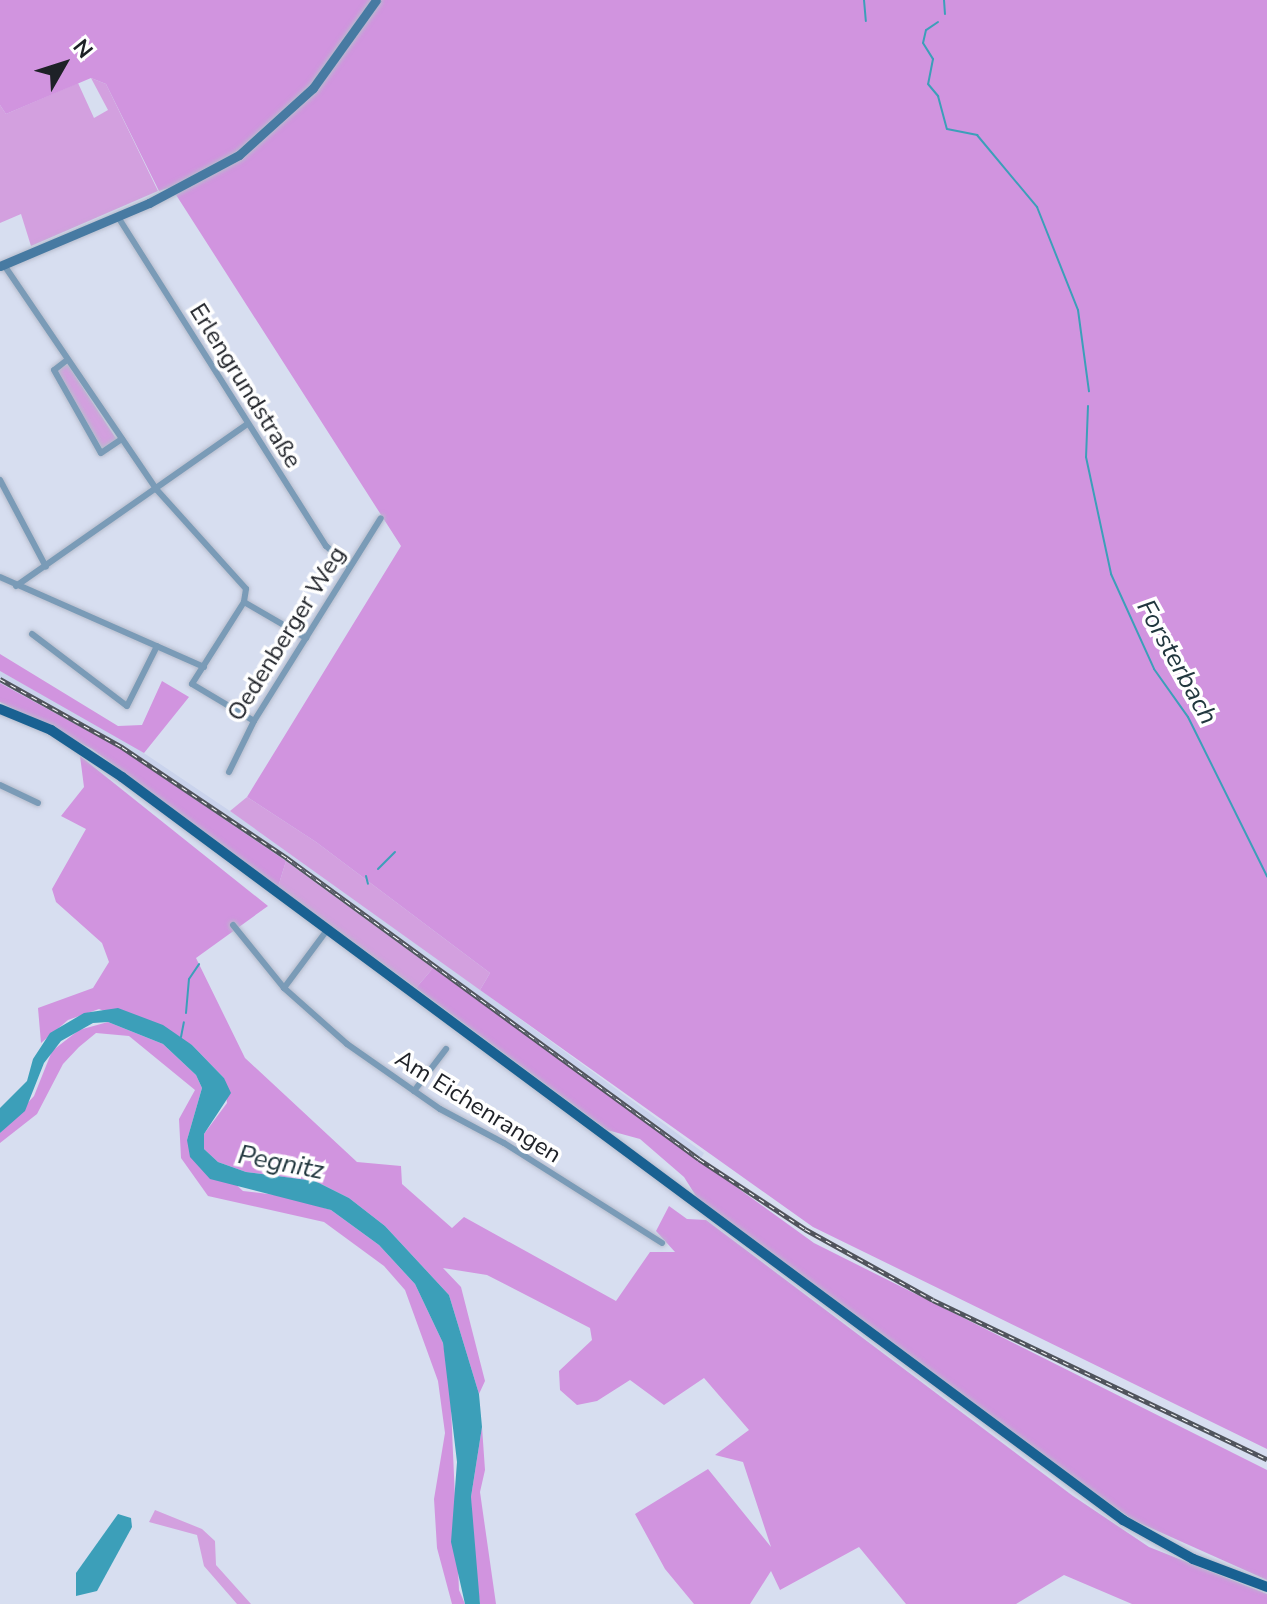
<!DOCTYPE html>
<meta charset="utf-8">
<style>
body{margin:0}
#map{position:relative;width:1267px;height:1604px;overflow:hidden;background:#d7def0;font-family:"Nunito Sans",sans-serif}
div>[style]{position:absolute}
.built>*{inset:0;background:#cad3ec}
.green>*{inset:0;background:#d3a0df}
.forest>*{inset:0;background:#d194df}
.water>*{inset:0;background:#3c9fb9}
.stream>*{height:2px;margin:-1px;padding:0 1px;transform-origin:1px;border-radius:1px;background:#3c9fb9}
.roads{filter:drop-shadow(0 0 2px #b6bccc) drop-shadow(0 0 2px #b6bccc)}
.street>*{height:6px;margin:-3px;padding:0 3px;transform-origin:3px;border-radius:3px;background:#7a9bb7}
.secondary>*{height:9px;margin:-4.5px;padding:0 4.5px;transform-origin:4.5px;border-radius:4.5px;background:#477aa2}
.primary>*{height:10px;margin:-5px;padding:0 5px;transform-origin:5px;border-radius:5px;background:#196192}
.rail>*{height:5px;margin-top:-2.5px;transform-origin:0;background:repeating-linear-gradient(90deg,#fff 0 6px,#50545d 0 12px);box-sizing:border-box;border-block:2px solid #50545d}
span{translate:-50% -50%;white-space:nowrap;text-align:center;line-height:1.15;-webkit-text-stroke:7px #fff;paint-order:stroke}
.street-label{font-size:24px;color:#1e2127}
.water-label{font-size:26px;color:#21373e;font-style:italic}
.north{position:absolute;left:24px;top:24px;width:80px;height:80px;-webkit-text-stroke:6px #fff;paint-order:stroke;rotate:51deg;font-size:22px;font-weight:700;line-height:32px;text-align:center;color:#1e2127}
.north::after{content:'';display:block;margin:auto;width:28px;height:36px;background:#1e2127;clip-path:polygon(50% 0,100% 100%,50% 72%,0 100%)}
</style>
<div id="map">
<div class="built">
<div style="clip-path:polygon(0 671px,126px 741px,291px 852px,704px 1153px,699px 1162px,286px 861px,121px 749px,0 683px)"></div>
</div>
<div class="green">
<div style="clip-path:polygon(91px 78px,106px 84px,158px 191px,31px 246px,21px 214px,0 223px,0 105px,6px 114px,78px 83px,94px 118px,108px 110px)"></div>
<div style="clip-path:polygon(68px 365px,117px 440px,108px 446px,102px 448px,57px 372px,60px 366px)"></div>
<div style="clip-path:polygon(247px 797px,316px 842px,490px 973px,480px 990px,230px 811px)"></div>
<div style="clip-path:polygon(286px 861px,433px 968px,416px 988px,278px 887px)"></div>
<div style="clip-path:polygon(155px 1510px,202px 1529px,215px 1541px,216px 1565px,251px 1604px,237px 1604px,204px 1566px,197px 1535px,149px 1522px)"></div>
</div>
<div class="forest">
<div style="clip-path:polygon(0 0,1267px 0,1267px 1449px,813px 1227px,480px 990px,490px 973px,316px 842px,247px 797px,401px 546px,171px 187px,159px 191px,106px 84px,91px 78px,6px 114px,0 105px)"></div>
<div style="clip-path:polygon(0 654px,118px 726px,142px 725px,162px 681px,189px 697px,144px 753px,0 671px)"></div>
<div style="clip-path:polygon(0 683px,121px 749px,286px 861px,278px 887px,92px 749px,0 702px)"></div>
<div style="clip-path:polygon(80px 756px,268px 906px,196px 958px,245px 1058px,357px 1162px,401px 1166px,402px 1184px,452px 1228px,464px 1217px,616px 1301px,650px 1252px,675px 1252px,656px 1231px,669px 1206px,687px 1219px,706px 1220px,1073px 1496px,1149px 1547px,1267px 1594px,1267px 1604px,1132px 1604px,1064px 1575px,1016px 1604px,906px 1604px,859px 1547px,780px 1590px,771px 1571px,750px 1604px,694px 1604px,665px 1569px,635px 1514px,708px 1469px,771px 1547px,743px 1462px,715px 1455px,749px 1430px,704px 1378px,664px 1405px,630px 1380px,597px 1401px,577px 1405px,560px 1390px,559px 1371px,592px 1340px,590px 1328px,487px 1275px,443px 1268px,461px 1287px,485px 1381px,479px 1394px,449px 1295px,385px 1226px,349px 1198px,315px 1181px,246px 1172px,218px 1162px,204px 1149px,204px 1134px,227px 1103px,224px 1078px,192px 1045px,99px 1009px,68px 1020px,41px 1043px,38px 1008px,93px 988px,109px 962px,102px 943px,56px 902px,52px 889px,86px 829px,61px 816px,84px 787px)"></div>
<div style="clip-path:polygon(433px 968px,814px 1243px,1267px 1470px,1267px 1580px,1133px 1520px,1068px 1474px,701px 1204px,684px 1177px,640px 1139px,607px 1130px,416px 988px)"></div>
<div style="clip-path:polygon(108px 1022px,163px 1044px,196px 1075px,202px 1088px,187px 1140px,243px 1191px,285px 1196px,331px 1210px,379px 1245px,415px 1284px,443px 1343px,450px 1384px,459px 1590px,465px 1604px,452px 1604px,437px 1548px,434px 1499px,445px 1433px,438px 1381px,405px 1290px,384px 1266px,324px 1222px,208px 1196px,181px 1158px,179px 1119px,195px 1090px,129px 1036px,96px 1033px,79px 1047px,63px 1064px,37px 1114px,0 1143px,0 1133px,34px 1096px,52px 1051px,79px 1030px)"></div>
<div style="clip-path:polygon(482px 1427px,485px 1470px,480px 1492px,496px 1604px,480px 1604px,472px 1547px,471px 1497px)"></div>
</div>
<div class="water">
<div style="clip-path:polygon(118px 1008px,163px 1025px,192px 1045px,224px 1078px,231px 1093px,204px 1134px,204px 1149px,218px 1162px,246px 1172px,315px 1181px,349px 1198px,385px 1226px,449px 1295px,479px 1394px,482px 1427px,471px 1497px,480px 1604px,465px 1604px,451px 1542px,457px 1462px,443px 1343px,415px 1284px,379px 1245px,331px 1210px,210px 1179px,190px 1157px,187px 1140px,202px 1088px,196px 1075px,163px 1044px,108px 1022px,93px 1023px,61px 1041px,44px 1063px,25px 1111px,0 1133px,0 1108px,27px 1081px,33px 1059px,50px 1033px,84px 1013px)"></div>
<div style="clip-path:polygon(118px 1514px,131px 1518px,132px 1527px,97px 1591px,76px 1596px,76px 1573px)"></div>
</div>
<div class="stream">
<div style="left:864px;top:0;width:21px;rotate:85deg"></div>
<div style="left:944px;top:0;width:14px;rotate:86deg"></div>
<div style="left:938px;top:22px;width:14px;rotate:146deg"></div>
<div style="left:926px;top:30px;width:13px;rotate:103deg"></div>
<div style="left:923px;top:43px;width:19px;rotate:58deg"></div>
<div style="left:933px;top:59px;width:25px;rotate:101deg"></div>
<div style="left:928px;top:84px;width:16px;rotate:50deg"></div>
<div style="left:938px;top:96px;width:34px;rotate:75deg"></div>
<div style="left:947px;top:129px;width:31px;rotate:11deg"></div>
<div style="left:977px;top:135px;width:94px;rotate:50.2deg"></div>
<div style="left:1037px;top:207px;width:111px;rotate:68.3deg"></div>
<div style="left:1078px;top:310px;width:82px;rotate:82.3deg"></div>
<div style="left:1088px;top:406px;width:51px;rotate:92.2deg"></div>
<div style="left:1086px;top:457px;width:120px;rotate:77.9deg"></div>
<div style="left:1111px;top:574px;width:104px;rotate:65.6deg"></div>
<div style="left:1154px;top:669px;width:59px;rotate:54.7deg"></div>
<div style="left:1188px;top:717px;width:178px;rotate:63.6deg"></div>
<div style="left:378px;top:869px;width:24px;rotate:-45deg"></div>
<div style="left:366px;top:876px;width:8px;rotate:76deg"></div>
<div style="left:186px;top:1013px;width:34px;rotate:-85deg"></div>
<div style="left:189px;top:979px;width:18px;rotate:-56deg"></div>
<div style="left:181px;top:1037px;width:15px;rotate:-79deg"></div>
</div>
<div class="roads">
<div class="street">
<div style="left:118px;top:217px;width:389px;rotate:57.7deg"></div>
<div style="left:326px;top:546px;width:31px;rotate:40deg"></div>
<div style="left:4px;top:265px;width:272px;rotate:55.8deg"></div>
<div style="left:157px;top:490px;width:133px;rotate:48deg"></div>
<div style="left:246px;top:589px;width:13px;rotate:99deg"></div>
<div style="left:244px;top:602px;width:97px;rotate:122.4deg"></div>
<div style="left:192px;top:684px;width:72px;rotate:30.8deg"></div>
<div style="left:67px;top:360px;width:16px;rotate:142deg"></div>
<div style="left:54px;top:370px;width:95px;rotate:60.5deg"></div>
<div style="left:101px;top:453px;width:25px;rotate:-34deg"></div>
<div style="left:0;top:480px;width:98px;rotate:62.1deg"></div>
<div style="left:0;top:577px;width:223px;rotate:23.8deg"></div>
<div style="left:16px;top:586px;width:282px;rotate:-35deg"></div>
<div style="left:244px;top:602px;width:72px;rotate:30.1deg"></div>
<div style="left:32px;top:634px;width:119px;rotate:37.2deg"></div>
<div style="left:127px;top:706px;width:67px;rotate:-63.4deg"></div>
<div style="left:229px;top:772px;width:57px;rotate:-63.9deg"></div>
<div style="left:254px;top:721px;width:239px;rotate:-58deg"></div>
<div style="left:0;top:785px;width:42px;rotate:25.3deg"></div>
<div style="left:233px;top:925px;width:81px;rotate:51deg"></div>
<div style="left:284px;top:988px;width:84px;rotate:41.6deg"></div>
<div style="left:347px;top:1044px;width:113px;rotate:35deg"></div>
<div style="left:440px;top:1109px;width:72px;rotate:28deg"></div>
<div style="left:504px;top:1143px;width:187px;rotate:32.3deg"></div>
<div style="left:284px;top:988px;width:72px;rotate:-53.4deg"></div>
<div style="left:414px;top:1091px;width:53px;rotate:-52.7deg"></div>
</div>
<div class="secondary">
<div style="left:0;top:266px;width:162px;rotate:-22.9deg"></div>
<div style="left:149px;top:203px;width:102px;rotate:-28.1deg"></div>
<div style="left:239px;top:155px;width:100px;rotate:-42.2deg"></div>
<div style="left:313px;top:88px;width:108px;rotate:-54.4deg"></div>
</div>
<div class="primary">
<div style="left:0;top:709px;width:55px;rotate:22.4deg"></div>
<div style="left:51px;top:730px;width:85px;rotate:33.5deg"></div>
<div style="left:122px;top:777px;width:1247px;rotate:36.58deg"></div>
<div style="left:1123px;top:1520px;width:80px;rotate:29.1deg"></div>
<div style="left:1193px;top:1559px;width:79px;rotate:20.7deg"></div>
</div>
</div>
<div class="rail">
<div style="left:0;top:679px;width:140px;rotate:29.1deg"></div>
<div style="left:122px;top:747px;width:199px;rotate:33.9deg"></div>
<div style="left:287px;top:858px;width:510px;rotate:36.15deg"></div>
<div style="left:699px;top:1159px;width:127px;rotate:33.4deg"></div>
<div style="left:805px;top:1229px;width:146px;rotate:29deg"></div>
<div style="left:933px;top:1300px;width:370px;rotate:25.5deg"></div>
</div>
<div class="street-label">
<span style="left:245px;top:386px;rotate:58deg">Erlengrundstraße</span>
<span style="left:287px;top:634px;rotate:-58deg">Oedenberger Weg</span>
<span style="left:478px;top:1107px;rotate:32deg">Am Eichenrangen</span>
</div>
<div class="water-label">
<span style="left:1177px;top:662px;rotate:61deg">Forsterbach</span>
<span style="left:281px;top:1163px;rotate:11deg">Pegnitz</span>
</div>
<div class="north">N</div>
</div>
